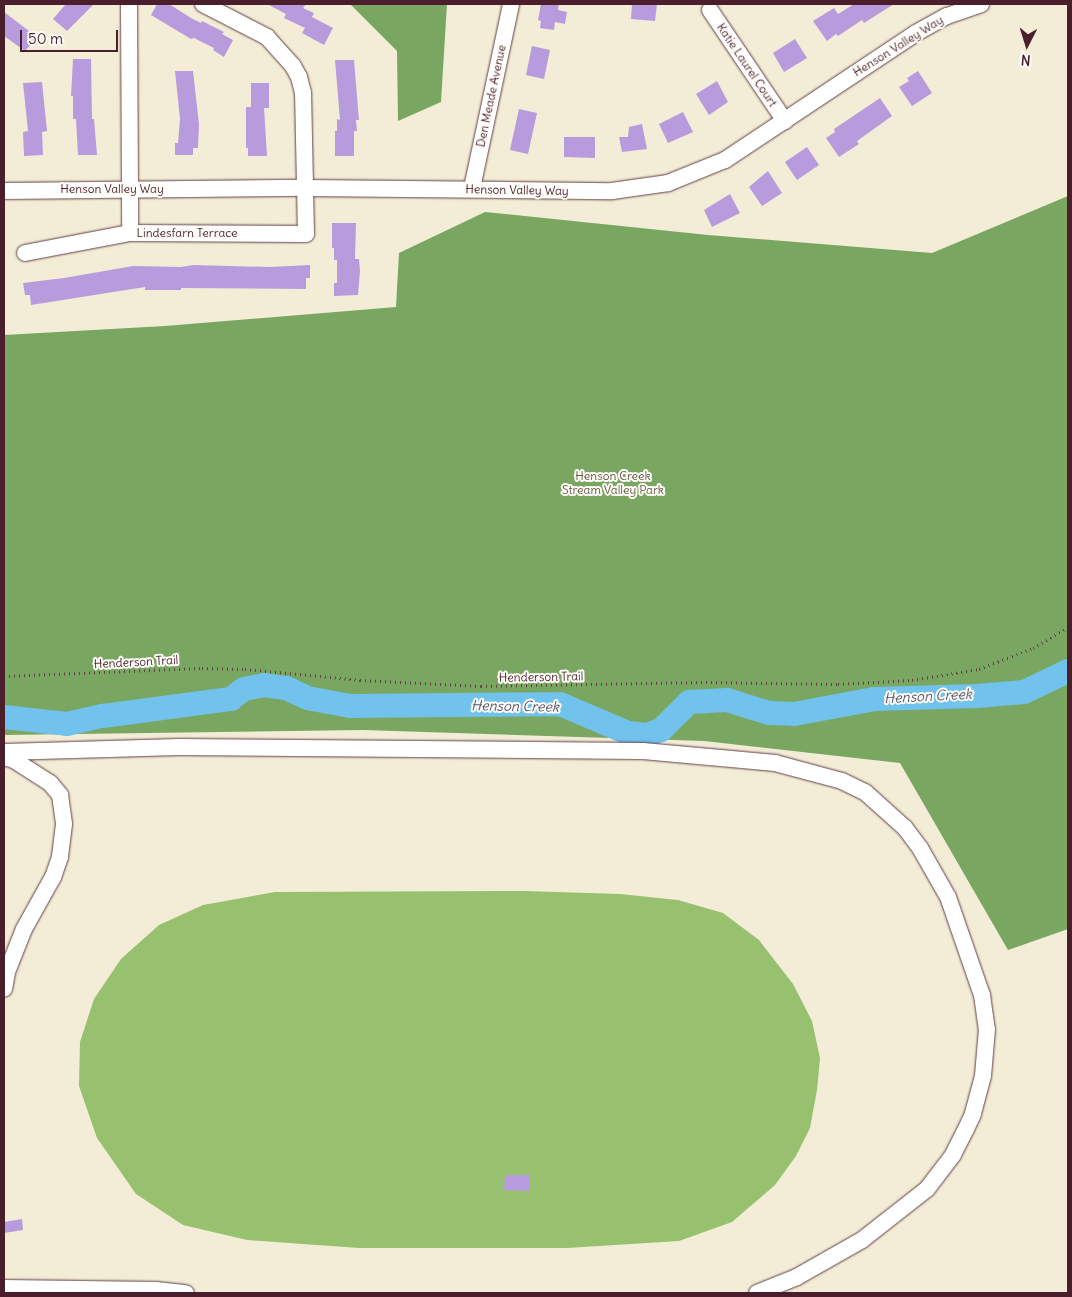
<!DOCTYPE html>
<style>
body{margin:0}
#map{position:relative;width:1072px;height:1297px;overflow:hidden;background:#f3edd7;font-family:Delius,sans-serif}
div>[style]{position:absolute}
.green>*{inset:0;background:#97c16e}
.forest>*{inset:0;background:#79a761}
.river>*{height:24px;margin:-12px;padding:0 12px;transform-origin:12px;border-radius:12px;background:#71c2ed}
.building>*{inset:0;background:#b89bdd}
.path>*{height:2.5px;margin-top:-1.25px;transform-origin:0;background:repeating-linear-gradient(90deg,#633e45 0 1px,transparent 0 5px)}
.roads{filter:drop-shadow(0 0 1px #633e45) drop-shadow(0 0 1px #633e45)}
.minor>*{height:16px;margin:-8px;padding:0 8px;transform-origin:8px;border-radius:8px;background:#fff}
span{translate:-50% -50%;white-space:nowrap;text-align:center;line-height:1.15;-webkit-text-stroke:4px #fdfcf7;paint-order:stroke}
.street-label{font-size:12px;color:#4a1f2b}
.park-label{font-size:12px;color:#655842}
.water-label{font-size:14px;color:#58586f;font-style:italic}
.frame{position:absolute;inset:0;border:5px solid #4a1f2b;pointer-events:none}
.north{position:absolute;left:1002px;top:20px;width:50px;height:50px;-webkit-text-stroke:4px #fdfcf7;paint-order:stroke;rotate:185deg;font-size:14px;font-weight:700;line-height:20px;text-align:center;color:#4a1f2b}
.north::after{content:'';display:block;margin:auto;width:18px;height:22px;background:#4a1f2b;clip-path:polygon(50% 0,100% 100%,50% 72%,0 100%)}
.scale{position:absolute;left:20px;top:30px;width:98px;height:22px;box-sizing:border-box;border:2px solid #4a1f2b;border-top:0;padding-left:6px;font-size:15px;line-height:18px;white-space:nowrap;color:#4a1f2b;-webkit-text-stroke:4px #fdfcf7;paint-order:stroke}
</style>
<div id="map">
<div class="green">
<div style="clip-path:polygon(524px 891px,620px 894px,678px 900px,723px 913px,759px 940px,793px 984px,812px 1021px,820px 1058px,817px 1090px,810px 1128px,796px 1156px,775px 1185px,732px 1222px,679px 1241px,567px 1248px,359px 1248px,247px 1240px,183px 1225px,136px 1194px,97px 1138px,79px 1086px,80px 1042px,94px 999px,121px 959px,159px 925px,203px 905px,275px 892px)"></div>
</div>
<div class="forest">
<div style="clip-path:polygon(350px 4px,447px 4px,441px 102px,398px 121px,397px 51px)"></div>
<div style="clip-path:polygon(1068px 196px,1068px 929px,1008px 950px,900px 763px,704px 741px,363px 730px,4px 735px,4px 335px,165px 326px,396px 307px,399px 253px,485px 212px,708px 235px,932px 253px)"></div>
</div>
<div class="river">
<div style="left:4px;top:717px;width:63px;rotate:6.3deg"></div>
<div style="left:67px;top:724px;width:37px;rotate:-13deg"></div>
<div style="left:103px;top:716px;width:129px;rotate:-7.6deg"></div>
<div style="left:231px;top:699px;width:16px;rotate:-38deg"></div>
<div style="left:244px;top:689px;width:20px;rotate:-11deg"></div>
<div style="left:264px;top:685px;width:22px;rotate:8deg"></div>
<div style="left:286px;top:688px;width:23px;rotate:25deg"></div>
<div style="left:307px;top:698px;width:44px;rotate:10.5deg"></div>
<div style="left:350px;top:706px;width:210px;rotate:-0.5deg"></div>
<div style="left:560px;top:704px;width:74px;rotate:23.1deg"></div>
<div style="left:628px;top:733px;width:19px;rotate:6deg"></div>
<div style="left:647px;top:735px;width:15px;rotate:-20deg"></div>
<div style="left:661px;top:730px;width:40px;rotate:-45deg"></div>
<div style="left:689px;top:702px;width:38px;rotate:-3deg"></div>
<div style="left:727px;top:700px;width:44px;rotate:17.2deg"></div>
<div style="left:769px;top:713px;width:25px;rotate:2deg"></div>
<div style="left:794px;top:714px;width:81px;rotate:-10.6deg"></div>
<div style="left:874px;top:699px;width:103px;rotate:-1.7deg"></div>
<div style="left:977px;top:696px;width:47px;rotate:-4.9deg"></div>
<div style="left:1024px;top:692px;width:49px;rotate:-25.5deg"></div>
</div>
<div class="building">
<div style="clip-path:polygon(66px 4px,94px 4px,67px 31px,53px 19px)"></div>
<div style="clip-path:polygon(157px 4px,169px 4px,191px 18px,201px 23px,202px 21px,224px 32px,222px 34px,233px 40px,224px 57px,213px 50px,214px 48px,194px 38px,191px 39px,151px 15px)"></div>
<div style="clip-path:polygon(267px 4px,306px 4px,303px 8px,314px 13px,312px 17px,333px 28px,324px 45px,302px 33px,305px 28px,284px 18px,286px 14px)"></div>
<div style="clip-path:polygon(541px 4px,559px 4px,558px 10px,567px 12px,565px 24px,555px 22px,554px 30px,540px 28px,541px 21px,538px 20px)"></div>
<div style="clip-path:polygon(632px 4px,657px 4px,655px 21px,631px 19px)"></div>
<div style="clip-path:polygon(854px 4px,894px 4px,864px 23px,862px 20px,838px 36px,836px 34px,827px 41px,813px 21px,834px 8px,838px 14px)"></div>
<div style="clip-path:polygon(4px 12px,37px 37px,25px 51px,4px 36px)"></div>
<div style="clip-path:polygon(795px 39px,807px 58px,784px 72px,773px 53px)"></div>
<div style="clip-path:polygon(532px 46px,550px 50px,544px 79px,526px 75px)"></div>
<div style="clip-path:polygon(73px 59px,91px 59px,92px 119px,94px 119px,97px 155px,78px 155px,76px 119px,73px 119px,73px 96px,71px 96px)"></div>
<div style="clip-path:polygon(335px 60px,354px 60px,359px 120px,356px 120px,357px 131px,354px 131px,354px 156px,335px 156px,335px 131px,337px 131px,337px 119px,340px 120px)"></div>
<div style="clip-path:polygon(175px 71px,193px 71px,199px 124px,198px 148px,193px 148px,193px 155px,175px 155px,175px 143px,178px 143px,180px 119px)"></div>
<div style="clip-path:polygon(918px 71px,932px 93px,912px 106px,899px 87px,909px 81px,907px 78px)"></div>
<div style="clip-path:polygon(717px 81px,728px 102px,709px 115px,696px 94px)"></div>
<div style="clip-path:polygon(42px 82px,47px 131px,42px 132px,43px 155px,24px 156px,23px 132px,28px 131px,23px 83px)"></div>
<div style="clip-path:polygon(251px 83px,269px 83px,269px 108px,264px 108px,267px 156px,248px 156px,248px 148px,246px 148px,246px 107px,251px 107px)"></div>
<div style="clip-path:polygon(880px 98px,892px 116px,857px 141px,859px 144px,839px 157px,826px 138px,835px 132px,834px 129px)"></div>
<div style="clip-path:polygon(519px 109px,537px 113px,528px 154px,510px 150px)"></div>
<div style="clip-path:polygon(683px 112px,693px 132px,668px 143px,659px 124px)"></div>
<div style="clip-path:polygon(642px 124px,647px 149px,622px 152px,619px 137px,628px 137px,629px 127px)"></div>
<div style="clip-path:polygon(564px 137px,595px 137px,595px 158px,564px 157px)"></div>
<div style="clip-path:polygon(807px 147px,819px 165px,797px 180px,785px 162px)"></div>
<div style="clip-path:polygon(768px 171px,782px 193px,762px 206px,749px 187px)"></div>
<div style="clip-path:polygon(730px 194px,740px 213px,712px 227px,704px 210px)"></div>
<div style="clip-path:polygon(332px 223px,356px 223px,355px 259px,359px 259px,360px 271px,358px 295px,334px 296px,334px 283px,337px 283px,337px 260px,334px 260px,334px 248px,332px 248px)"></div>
<div style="clip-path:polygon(193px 265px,270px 267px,310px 265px,310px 278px,306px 278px,306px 289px,181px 288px,181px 290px,145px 290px,145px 287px,31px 305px,30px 295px,25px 295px,23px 283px,64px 278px,133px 266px,181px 267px)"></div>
<div style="clip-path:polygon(505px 1175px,530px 1175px,530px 1191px,504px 1190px)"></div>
<div style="clip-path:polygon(22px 1219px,23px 1230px,4px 1233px,4px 1222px)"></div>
</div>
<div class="path">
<div style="left:4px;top:676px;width:198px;rotate:-2.3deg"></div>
<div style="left:202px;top:668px;width:43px;rotate:1.3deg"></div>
<div style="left:245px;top:669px;width:116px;rotate:5.5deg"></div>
<div style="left:360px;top:680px;width:121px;rotate:2.8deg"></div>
<div style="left:481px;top:686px;width:225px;rotate:-1deg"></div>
<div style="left:706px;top:682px;width:132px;rotate:0.9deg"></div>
<div style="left:838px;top:684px;width:74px;rotate:-3.1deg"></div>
<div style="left:912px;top:680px;width:68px;rotate:-9.3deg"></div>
<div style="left:979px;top:669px;width:58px;rotate:-21.3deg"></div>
<div style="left:1033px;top:648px;width:41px;rotate:-31deg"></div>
</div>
<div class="roads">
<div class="minor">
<div style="left:129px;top:4px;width:229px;rotate:89.7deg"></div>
<div style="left:710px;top:10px;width:134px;rotate:56deg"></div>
<div style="left:472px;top:188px;width:188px;rotate:-78deg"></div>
<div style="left:4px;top:191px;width:301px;rotate:-0.6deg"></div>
<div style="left:305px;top:188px;width:307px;rotate:0.6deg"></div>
<div style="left:612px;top:191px;width:57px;rotate:-8.1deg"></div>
<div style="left:668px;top:183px;width:61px;rotate:-22deg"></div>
<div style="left:725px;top:160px;width:229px;rotate:-33.6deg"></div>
<div style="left:916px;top:33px;width:35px;rotate:-29deg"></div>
<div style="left:947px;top:16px;width:36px;rotate:-19deg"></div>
<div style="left:25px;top:253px;width:107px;rotate:-10.8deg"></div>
<div style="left:130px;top:233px;width:176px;rotate:0.3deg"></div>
<div style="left:306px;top:234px;width:141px;rotate:-91.2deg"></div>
<div style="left:303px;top:93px;width:16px;rotate:-104deg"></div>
<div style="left:299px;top:77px;width:13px;rotate:-119deg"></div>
<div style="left:293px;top:66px;width:39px;rotate:-132deg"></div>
<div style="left:267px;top:37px;width:72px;rotate:-152.7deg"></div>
<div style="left:4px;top:752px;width:175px;rotate:-1.6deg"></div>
<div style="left:179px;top:747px;width:464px;rotate:0.5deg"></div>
<div style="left:643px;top:751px;width:133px;rotate:5.2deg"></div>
<div style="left:775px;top:763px;width:69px;rotate:15deg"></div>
<div style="left:842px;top:781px;width:25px;rotate:26deg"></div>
<div style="left:865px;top:792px;width:54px;rotate:42deg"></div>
<div style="left:905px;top:828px;width:25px;rotate:53deg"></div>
<div style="left:920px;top:848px;width:56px;rotate:60.3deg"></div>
<div style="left:948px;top:897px;width:104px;rotate:70.9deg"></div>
<div style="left:982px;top:995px;width:34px;rotate:82deg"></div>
<div style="left:987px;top:1029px;width:47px;rotate:94.9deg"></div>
<div style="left:983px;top:1076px;width:39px;rotate:105deg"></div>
<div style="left:973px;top:1114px;width:17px;rotate:115deg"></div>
<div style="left:966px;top:1129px;width:29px;rotate:117deg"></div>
<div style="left:953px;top:1155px;width:43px;rotate:127.4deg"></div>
<div style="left:927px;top:1189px;width:83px;rotate:141.9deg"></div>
<div style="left:862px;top:1240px;width:75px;rotate:150.4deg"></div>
<div style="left:797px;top:1277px;width:43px;rotate:158.2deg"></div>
<div style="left:4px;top:757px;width:10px;rotate:17deg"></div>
<div style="left:14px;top:760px;width:43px;rotate:32.6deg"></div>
<div style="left:50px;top:783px;width:16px;rotate:50deg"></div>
<div style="left:60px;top:795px;width:29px;rotate:82deg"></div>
<div style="left:64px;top:824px;width:33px;rotate:97deg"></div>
<div style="left:60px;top:857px;width:21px;rotate:109deg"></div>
<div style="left:53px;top:877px;width:60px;rotate:119.1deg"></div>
<div style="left:24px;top:929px;width:46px;rotate:111.6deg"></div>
<div style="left:7px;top:972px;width:17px;rotate:100deg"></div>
<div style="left:4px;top:1288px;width:152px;rotate:0.8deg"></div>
<div style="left:156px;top:1290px;width:30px;rotate:6deg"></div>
</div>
</div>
<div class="street-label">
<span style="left:898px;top:46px;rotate:-32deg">Henson Valley Way</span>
<span style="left:747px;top:65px;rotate:56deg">Katie Laurel Court</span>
<span style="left:491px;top:96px;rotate:-78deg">Den Meade Avenue</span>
<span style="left:112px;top:189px">Henson Valley Way</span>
<span style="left:517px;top:190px;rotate:1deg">Henson Valley Way</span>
<span style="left:187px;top:233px">Lindesfarn Terrace</span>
<span style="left:136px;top:662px;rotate:-3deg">Henderson Trail</span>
<span style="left:541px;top:677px;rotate:-1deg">Henderson Trail</span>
</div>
<div class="park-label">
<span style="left:613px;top:483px">Henson Creek<br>Stream Valley Park</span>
</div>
<div class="water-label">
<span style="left:928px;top:696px;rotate:-3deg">Henson Creek</span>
<span style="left:515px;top:706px;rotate:1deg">Henson Creek</span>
</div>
<div class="frame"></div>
<div class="north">N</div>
<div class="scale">50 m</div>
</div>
